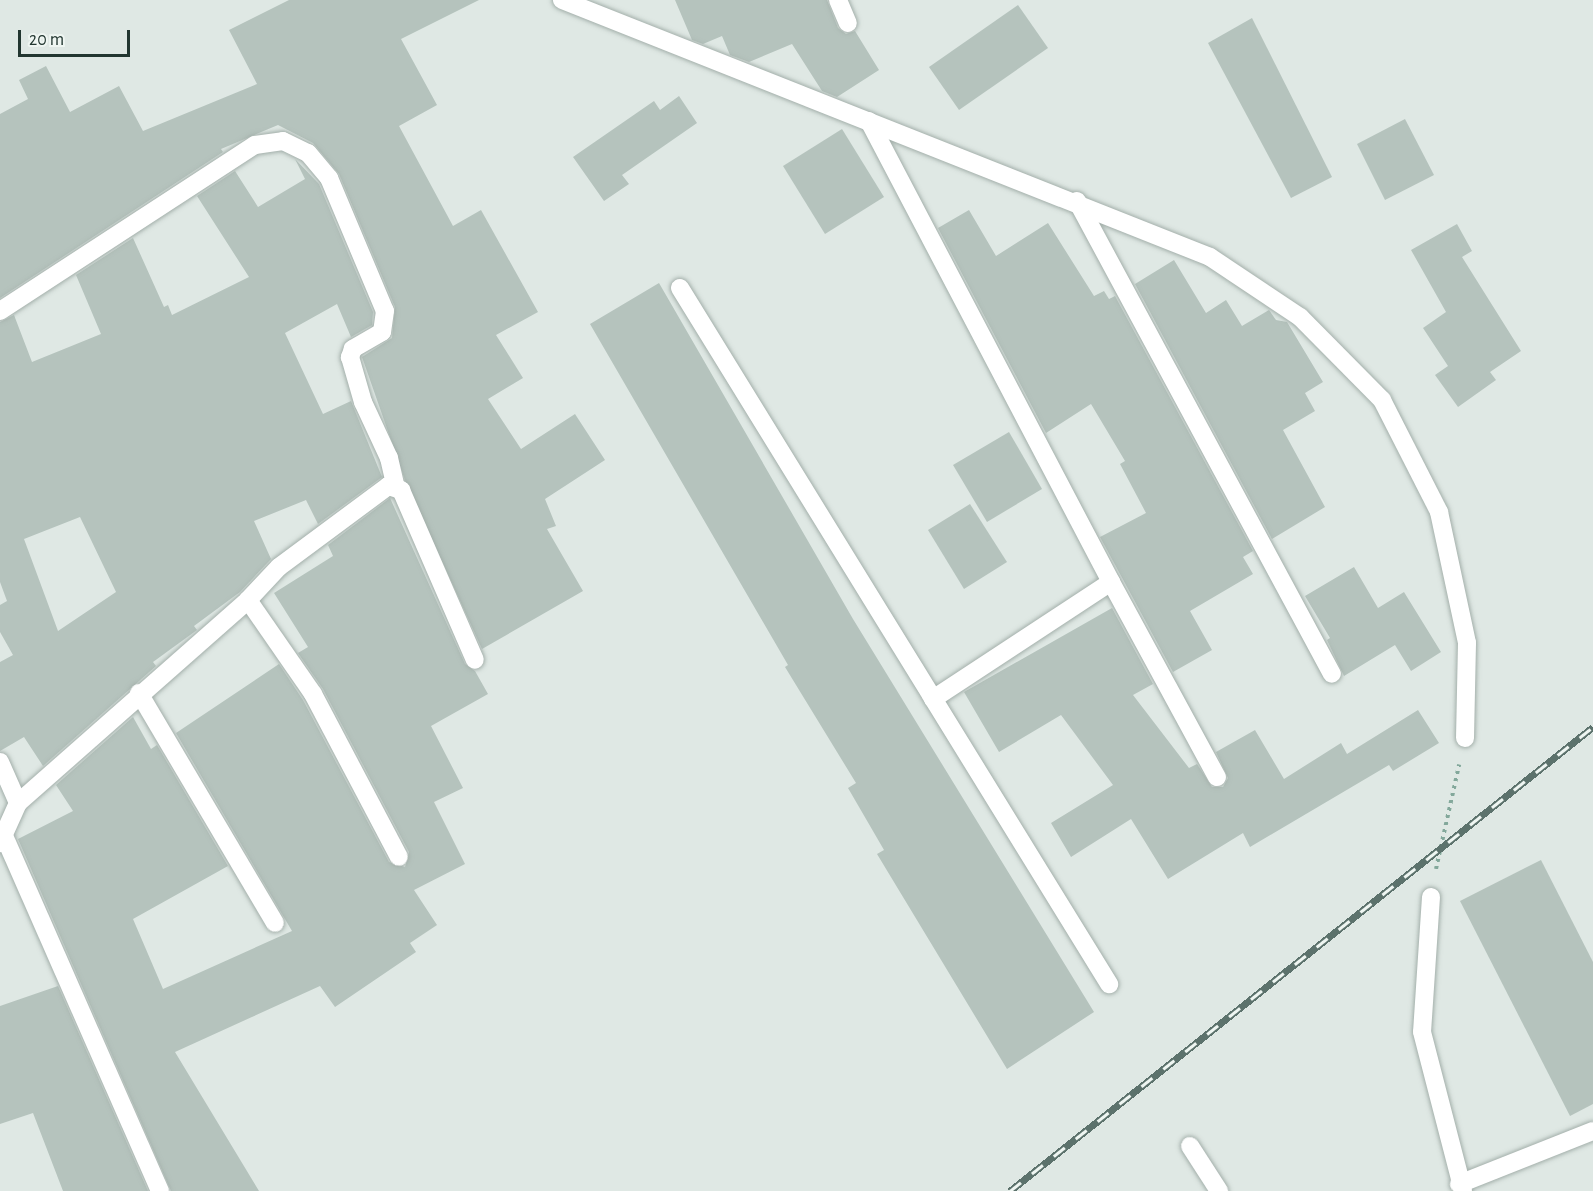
<!DOCTYPE html>
<style>
body{margin:0}
#map{position:relative;width:1593px;height:1191px;overflow:hidden;background:#dfe8e4;font-family:"Alegreya Sans",sans-serif}
div>[style]{position:absolute}
.building>*{inset:0;background:#b5c3bd}
.path>*{height:4px;margin-top:-2px;transform-origin:0;background:repeating-linear-gradient(90deg,#83a89b 0 3px,transparent 0 7.5px)}
.roads{filter:drop-shadow(0 0 2px #a3afaa) drop-shadow(0 0 2px #a3afaa)}
.service>*{height:18px;margin:-9px;padding:0 9px;transform-origin:9px;border-radius:9px;background:#fff}
.minor>*{height:18px;margin:-9px;padding:0 9px;transform-origin:9px;border-radius:9px;background:#fff}
.rail>*{height:7px;margin-top:-3.5px;transform-origin:0;background:repeating-linear-gradient(90deg,#eff6f2 0 14px,#5c726c 0 28px);box-sizing:border-box;border-block:2px solid #5c726c}
span{translate:-50% -50%;white-space:nowrap;text-align:center;line-height:1.15;-webkit-text-stroke:4.5px #eff6f2;paint-order:stroke}
.scale{position:absolute;left:18px;top:30px;width:112px;height:27px;box-sizing:border-box;border:3px solid #223630;border-top:0;padding-left:8px;font-size:18px;line-height:21px;white-space:nowrap;color:#223630;-webkit-text-stroke:4px #eff6f2;paint-order:stroke}
</style>
<div id="map">
<div class="building">
<div style="clip-path:polygon(289px 0,479px 0,401px 39px,437px 105px,399px 126px,453px 226px,481px 210px,538px 312px,496px 335px,523px 378px,488px 399px,521px 449px,575px 414px,605px 460px,545px 499px,556px 526px,547px 529px,583px 591px,482px 649px,405px 480px,362px 357px,392px 338px,395px 307px,339px 174px,313px 143px,278px 125px,221px 149px,223px 152px,0 298px,0 114px,28px 99px,19px 80px,46px 66px,70px 112px,119px 86px,143px 131px,257px 84px,229px 30px)"></div>
<div style="clip-path:polygon(675px 0,827px 0,838px 28px,846px 34px,855px 31px,879px 70px,837px 97px,822px 91px,792px 44px,749px 62px,730px 55px,722px 36px,703px 44px,692px 40px)"></div>
<div style="clip-path:polygon(1018px 5px,1048px 48px,959px 110px,929px 67px)"></div>
<div style="clip-path:polygon(1252px 18px,1332px 177px,1291px 198px,1208px 43px)"></div>
<div style="clip-path:polygon(679px 96px,697px 123px,622px 175px,629px 184px,604px 201px,573px 157px,654px 101px,660px 110px)"></div>
<div style="clip-path:polygon(1405px 119px,1434px 175px,1385px 200px,1357px 144px)"></div>
<div style="clip-path:polygon(842px 129px,884px 197px,825px 234px,783px 166px)"></div>
<div style="clip-path:polygon(evenodd,295px 159px,319px 184px,373px 312px,372px 325px,351px 337px,337px 304px,285px 333px,323px 414px,351px 401px,382px 477px,318px 524px,306px 500px,254px 521px,271px 559px,240px 592px,194px 626px,197px 630px,153px 662px,156px 666px,43px 766px,24px 737px,0 751px,0 662px,13px 655px,0 632px,0 605px,7px 601px,0 582px,0 322px,14px 315px,32px 362px,101px 334px,76px 275px,133px 238px,164px 307px,168px 305px,172px 315px,249px 277px,197px 196px,235px 171px,258px 207px,305px 179px,295px 159px,80px 517px,116px 592px,58px 631px,24px 539px,80px 517px)"></div>
<div style="clip-path:polygon(969px 210px,996px 256px,1048px 223px,1094px 296px,1104px 291px,1109px 299px,1115px 296px,1253px 551px,1243px 557px,1253px 574px,1190px 611px,1212px 650px,1173px 672px,1100px 537px,1146px 513px,1120px 464px,1125px 461px,1091px 404px,1046px 433px,938px 228px)"></div>
<div style="clip-path:polygon(1457px 224px,1472px 251px,1462px 257px,1521px 351px,1490px 372px,1496px 380px,1458px 407px,1435px 375px,1448px 366px,1423px 328px,1446px 312px,1411px 250px)"></div>
<div style="clip-path:polygon(1174px 260px,1206px 313px,1226px 300px,1242px 326px,1269px 310px,1276px 320px,1287px 322px,1323px 382px,1305px 393px,1315px 411px,1283px 430px,1325px 507px,1272px 539px,1135px 284px)"></div>
<div style="clip-path:polygon(659px 283px,853px 619px,1094px 1012px,1007px 1069px,877px 854px,884px 850px,848px 788px,856px 783px,785px 667px,788px 665px,590px 324px)"></div>
<div style="clip-path:polygon(1009px 432px,1042px 489px,987px 522px,953px 465px)"></div>
<div style="clip-path:polygon(390px 498px,465px 664px,475px 671px,488px 694px,431px 726px,463px 788px,434px 802px,465px 864px,414px 890px,437px 925px,410px 943px,416px 952px,335px 1007px,320px 986px,175px 1052px,259px 1191px,171px 1191px,18px 839px,73px 811px,56px 785px,133px 717px,151px 749px,157px 745px,228px 866px,133px 919px,163px 989px,292px 931px,176px 733px,279px 664px,303px 700px,389px 862px,405px 867px,409px 852px,323px 689px,298px 653px,308px 647px,274px 593px,333px 556px,328px 545px)"></div>
<div style="clip-path:polygon(970px 504px,1007px 562px,964px 589px,928px 530px)"></div>
<div style="clip-path:polygon(1354px 567px,1378px 608px,1404px 592px,1441px 652px,1411px 671px,1395px 645px,1344px 676px,1327px 640px,1330px 638px,1305px 596px)"></div>
<div style="clip-path:polygon(1112px 608px,1153px 684px,1133px 695px,1189px 768px,1197px 764px,1212px 787px,1223px 787px,1228px 778px,1216px 752px,1255px 730px,1284px 779px,1341px 743px,1347px 754px,1418px 710px,1439px 743px,1393px 771px,1389px 765px,1250px 847px,1243px 833px,1168px 879px,1131px 819px,1071px 857px,1051px 823px,1113px 785px,1061px 715px,999px 752px,964px 692px)"></div>
<div style="clip-path:polygon(1541px 860px,1593px 962px,1593px 1104px,1570px 1116px,1460px 901px)"></div>
<div style="clip-path:polygon(58px 986px,148px 1191px,63px 1191px,33px 1113px,0 1124px,0 1006px)"></div>
</div>
<div class="path">
<div style="left:1436px;top:869px;width:107px;rotate:-77.5deg"></div>
</div>
<div class="roads">
<div class="service">
<div style="left:1190px;top:1146px;width:54px;rotate:57.2deg"></div>
</div>
<div class="minor">
<div style="left:562px;top:0;width:697px;rotate:21.63deg"></div>
<div style="left:1210px;top:257px;width:108px;rotate:33.7deg"></div>
<div style="left:1300px;top:317px;width:117px;rotate:45.3deg"></div>
<div style="left:1382px;top:400px;width:126px;rotate:63deg"></div>
<div style="left:1439px;top:512px;width:134px;rotate:77.9deg"></div>
<div style="left:1467px;top:643px;width:95px;rotate:91.2deg"></div>
<div style="left:838px;top:0;width:25px;rotate:67deg"></div>
<div style="left:869px;top:121px;width:521px;rotate:62.3deg"></div>
<div style="left:1111px;top:582px;width:213px;rotate:146.7deg"></div>
<div style="left:1077px;top:201px;width:537px;rotate:61.67deg"></div>
<div style="left:680px;top:288px;width:818px;rotate:58.35deg"></div>
<div style="left:0;top:311px;width:304px;rotate:-33.1deg"></div>
<div style="left:255px;top:145px;width:28px;rotate:-8deg"></div>
<div style="left:283px;top:141px;width:28px;rotate:26deg"></div>
<div style="left:308px;top:153px;width:33px;rotate:50deg"></div>
<div style="left:329px;top:178px;width:144px;rotate:67.2deg"></div>
<div style="left:385px;top:311px;width:21px;rotate:98deg"></div>
<div style="left:382px;top:332px;width:34px;rotate:150deg"></div>
<div style="left:353px;top:349px;width:9px;rotate:111deg"></div>
<div style="left:350px;top:357px;width:47px;rotate:73.9deg"></div>
<div style="left:363px;top:402px;width:62px;rotate:65.1deg"></div>
<div style="left:389px;top:458px;width:28px;rotate:77deg"></div>
<div style="left:1111px;top:582px;width:222px;rotate:61.5deg"></div>
<div style="left:248px;top:600px;width:114px;rotate:55.3deg"></div>
<div style="left:313px;top:694px;width:184px;rotate:62.2deg"></div>
<div style="left:139px;top:693px;width:267px;rotate:59.4deg"></div>
<div style="left:0;top:762px;width:45px;rotate:66.3deg"></div>
<div style="left:18px;top:803px;width:44px;rotate:114.2deg"></div>
<div style="left:18px;top:803px;width:307px;rotate:-41.4deg"></div>
<div style="left:248px;top:600px;width:45px;rotate:-46.8deg"></div>
<div style="left:279px;top:567px;width:136px;rotate:-36.6deg"></div>
<div style="left:388px;top:486px;width:14px;rotate:17deg"></div>
<div style="left:401px;top:490px;width:185px;rotate:66.5deg"></div>
<div style="left:5px;top:838px;width:386px;rotate:66.3deg"></div>
<div style="left:1431px;top:897px;width:135px;rotate:93.8deg"></div>
<div style="left:1422px;top:1032px;width:164px;rotate:75.5deg"></div>
<div style="left:1459px;top:1184px;width:144px;rotate:-21.6deg"></div>
</div>
</div>
<div class="rail">
<div style="left:1010px;top:1191px;width:745px;rotate:-38.52deg"></div>
</div>
<div class="scale">20 m</div>
</div>
